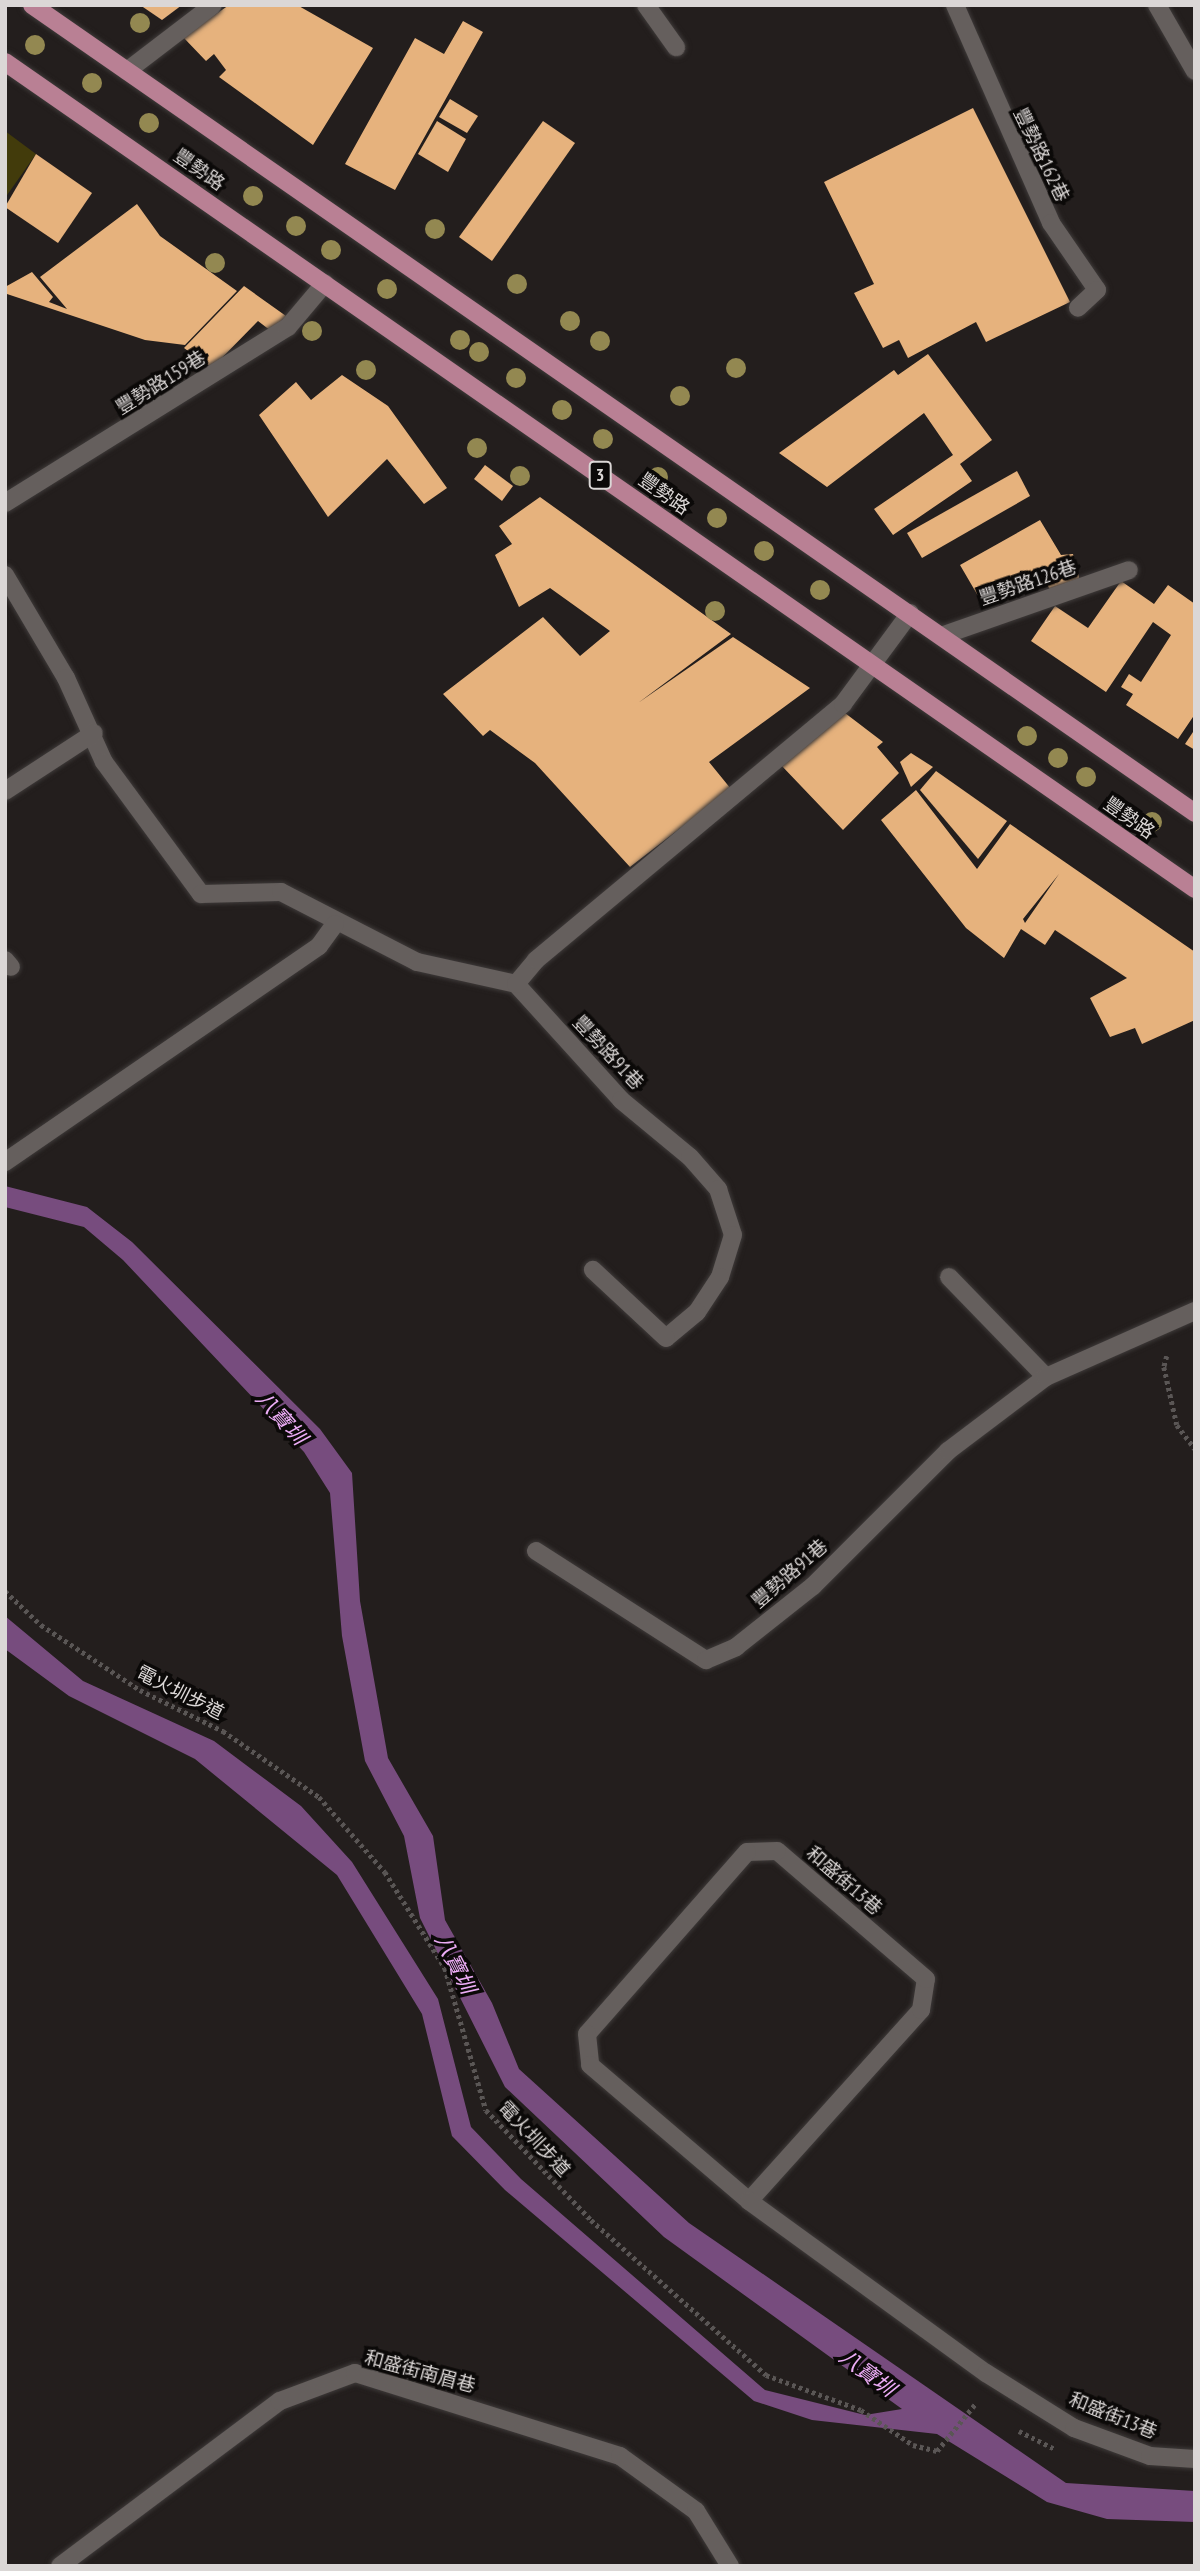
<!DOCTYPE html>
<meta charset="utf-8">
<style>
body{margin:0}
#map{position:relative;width:1200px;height:2571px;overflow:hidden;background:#231e1d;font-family:"PT Sans Narrow","Noto Sans TC",sans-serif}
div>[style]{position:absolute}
.green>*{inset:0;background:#423b0b}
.water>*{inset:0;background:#774c7e}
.building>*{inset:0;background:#e6b27d}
.path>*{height:4.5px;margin-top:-2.25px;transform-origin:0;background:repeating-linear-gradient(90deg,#5a5655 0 3.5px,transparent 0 7px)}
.roads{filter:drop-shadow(0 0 2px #3e3a39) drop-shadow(0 0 2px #3e3a39)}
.service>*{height:18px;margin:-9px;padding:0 9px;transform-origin:9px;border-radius:9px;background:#655f5d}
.minor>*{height:18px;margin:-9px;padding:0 9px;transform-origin:9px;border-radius:9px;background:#655f5d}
.primary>*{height:18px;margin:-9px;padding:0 9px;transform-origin:9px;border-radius:9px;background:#b98094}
.trees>*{width:20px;height:20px;margin:-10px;border-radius:50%;background:#938851}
span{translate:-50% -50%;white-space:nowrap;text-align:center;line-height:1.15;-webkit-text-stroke:7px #0b0908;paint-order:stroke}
.shield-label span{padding:2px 5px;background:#0b0908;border:2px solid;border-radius:5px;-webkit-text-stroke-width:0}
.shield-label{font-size:18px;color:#dbd7d6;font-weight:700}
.street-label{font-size:19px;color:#dbd7d6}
.water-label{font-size:21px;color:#ecacf6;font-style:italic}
.frame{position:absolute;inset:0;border:7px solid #dbd7d6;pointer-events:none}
</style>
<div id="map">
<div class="green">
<div style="clip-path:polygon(5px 131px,36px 154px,5px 198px)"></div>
</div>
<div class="water">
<div style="clip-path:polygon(5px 1186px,87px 1207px,132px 1242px,320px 1429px,352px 1473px,360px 1601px,388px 1758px,433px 1836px,445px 1920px,492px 2003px,519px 2069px,689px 2223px,1066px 2483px,1195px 2491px,1195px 2522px,1107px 2519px,1047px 2502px,937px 2434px,812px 2420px,754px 2401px,505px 2190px,452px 2136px,422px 2014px,337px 1875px,195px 1759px,69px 1696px,5px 1649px,5px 1616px,83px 1681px,214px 1741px,301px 1806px,352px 1862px,438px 1999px,471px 2127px,521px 2179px,765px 2390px,865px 2415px,902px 2409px,664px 2237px,505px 2087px,420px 1918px,404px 1836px,365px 1761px,342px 1636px,330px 1493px,304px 1452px,123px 1260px,84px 1227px,5px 1207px)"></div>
</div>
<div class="building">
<div style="clip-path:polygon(140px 5px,182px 5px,162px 20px)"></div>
<div style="clip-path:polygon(229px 5px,297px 5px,373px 48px,313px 145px,219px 77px,226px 70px,214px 54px,206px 61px,183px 37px)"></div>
<div style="clip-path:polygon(463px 21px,483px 32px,395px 190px,345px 164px,415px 38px,444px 54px)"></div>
<div style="clip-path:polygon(450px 99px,478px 116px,467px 133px,439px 117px)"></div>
<div style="clip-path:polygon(973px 108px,1070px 302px,986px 342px,976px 322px,908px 358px,899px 340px,883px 348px,854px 293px,874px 284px,824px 182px)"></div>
<div style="clip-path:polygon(437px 121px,466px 139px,448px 172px,418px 154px)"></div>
<div style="clip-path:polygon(543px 121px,575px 143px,492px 261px,459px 237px)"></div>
<div style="clip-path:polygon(36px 154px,92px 193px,58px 243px,5px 207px)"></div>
<div style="clip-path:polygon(137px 204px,160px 236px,237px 291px,185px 345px,145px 340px,7px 294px,5px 287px,32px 272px,53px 297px,49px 302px,67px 309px,40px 277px)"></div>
<div style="clip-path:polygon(244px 286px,286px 316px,271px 331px,258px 321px,212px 368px,184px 348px)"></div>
<div style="clip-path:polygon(928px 354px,992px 440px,960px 464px,972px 481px,893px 535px,874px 509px,953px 455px,924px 413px,827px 487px,779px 453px,894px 370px,898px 375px)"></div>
<div style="clip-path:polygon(342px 375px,388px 406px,447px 488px,424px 504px,387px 459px,328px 517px,259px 415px,296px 382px,311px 400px)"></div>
<div style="clip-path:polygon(485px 465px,513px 486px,502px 501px,474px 479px)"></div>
<div style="clip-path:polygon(1017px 471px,1030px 496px,922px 558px,907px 533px)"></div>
<div style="clip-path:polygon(540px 497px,731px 634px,638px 703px,733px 637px,810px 688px,709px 762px,731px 789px,630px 867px,535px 763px,490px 730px,483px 736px,443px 694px,543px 617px,580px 656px,610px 631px,550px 588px,519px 607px,495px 555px,512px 544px,499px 526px)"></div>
<div style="clip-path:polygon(1040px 520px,1061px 555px,1073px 554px,1080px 581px,1050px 590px,1039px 568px,981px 601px,960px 565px)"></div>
<div style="clip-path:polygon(1121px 581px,1154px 604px,1168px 585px,1195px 604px,1195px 714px,1178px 739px,1126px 705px,1133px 694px,1121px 687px,1129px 674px,1141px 682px,1171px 635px,1153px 622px,1106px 692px,1031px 641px,1055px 606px,1088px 628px)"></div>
<div style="clip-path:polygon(845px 713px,883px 742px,877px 747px,899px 773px,843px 830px,780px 764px)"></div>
<div style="clip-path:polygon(1195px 729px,1195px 750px,1185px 744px)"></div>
<div style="clip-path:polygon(911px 753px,933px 767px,911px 787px,900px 762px)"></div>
<div style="clip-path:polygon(936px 771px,1007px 821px,978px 859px,920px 790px)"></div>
<div style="clip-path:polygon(evenodd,916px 790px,977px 869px,1010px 824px,1195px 952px,1195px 1020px,1142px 1044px,1135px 1028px,1110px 1037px,1090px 998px,1127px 978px,1055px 930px,1045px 945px,1021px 929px,1004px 958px,966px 928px,881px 820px,916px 790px,1059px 874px,1025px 923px,1023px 919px,1059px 874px)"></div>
</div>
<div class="path">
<div style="left:1167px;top:1356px;width:11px;rotate:105deg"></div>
<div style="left:1164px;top:1367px;width:59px;rotate:77.4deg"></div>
<div style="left:1177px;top:1425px;width:30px;rotate:53deg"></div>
<div style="left:5px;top:1591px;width:50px;rotate:43.4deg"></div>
<div style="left:41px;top:1625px;width:118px;rotate:33.3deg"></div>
<div style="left:140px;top:1690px;width:93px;rotate:26.3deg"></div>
<div style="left:223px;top:1731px;width:116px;rotate:34.5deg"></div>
<div style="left:319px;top:1797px;width:100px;rotate:48.7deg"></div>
<div style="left:385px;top:1872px;width:113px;rotate:58deg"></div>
<div style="left:445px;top:1968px;width:148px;rotate:73.9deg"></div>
<div style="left:486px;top:2110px;width:152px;rotate:46.3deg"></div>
<div style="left:591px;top:2220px;width:234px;rotate:41.5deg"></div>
<div style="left:766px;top:2375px;width:101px;rotate:20.2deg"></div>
<div style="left:861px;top:2410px;width:63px;rotate:33.9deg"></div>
<div style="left:913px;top:2445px;width:25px;rotate:14deg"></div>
<div style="left:937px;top:2451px;width:62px;rotate:-50.9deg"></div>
<div style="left:1019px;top:2431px;width:40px;rotate:26.6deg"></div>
</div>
<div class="roads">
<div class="service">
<div style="left:646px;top:5px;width:52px;rotate:54.5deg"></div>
<div style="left:955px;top:5px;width:238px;rotate:66.2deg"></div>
<div style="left:1051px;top:223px;width:81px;rotate:55.5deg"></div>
<div style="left:1097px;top:290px;width:26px;rotate:137deg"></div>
<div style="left:1157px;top:5px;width:76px;rotate:60.1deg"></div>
<div style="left:127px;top:71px;width:108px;rotate:-37.5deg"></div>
<div style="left:5px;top:503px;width:333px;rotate:-31.9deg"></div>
<div style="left:288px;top:327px;width:57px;rotate:-49.9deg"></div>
<div style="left:5px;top:575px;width:120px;rotate:59.4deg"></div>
<div style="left:66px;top:678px;width:92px;rotate:65.7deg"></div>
<div style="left:104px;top:762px;width:164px;rotate:53.7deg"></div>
<div style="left:201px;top:894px;width:80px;rotate:-1.4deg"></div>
<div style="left:281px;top:892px;width:153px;rotate:27.2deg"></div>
<div style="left:417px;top:962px;width:101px;rotate:12.5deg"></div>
<div style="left:516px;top:984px;width:156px;rotate:47.8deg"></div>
<div style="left:621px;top:1100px;width:89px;rotate:39.6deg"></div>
<div style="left:690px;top:1157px;width:43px;rotate:48.8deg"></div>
<div style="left:718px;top:1189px;width:48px;rotate:71.9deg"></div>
<div style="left:733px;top:1235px;width:44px;rotate:107.2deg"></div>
<div style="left:720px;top:1277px;width:42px;rotate:123.3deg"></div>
<div style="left:697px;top:1312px;width:40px;rotate:140deg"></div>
<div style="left:666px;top:1338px;width:100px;rotate:-137deg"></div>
<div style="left:941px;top:636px;width:199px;rotate:-19.3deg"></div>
<div style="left:5px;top:791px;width:106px;rotate:-33.1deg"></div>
<div style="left:5px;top:960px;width:9px;rotate:49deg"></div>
<div style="left:516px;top:984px;width:31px;rotate:-50deg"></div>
<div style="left:536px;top:960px;width:400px;rotate:-39.8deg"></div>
<div style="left:843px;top:704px;width:113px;rotate:-53.6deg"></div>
<div style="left:5px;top:1162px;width:381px;rotate:-34.5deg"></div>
<div style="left:319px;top:946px;width:27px;rotate:-54deg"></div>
<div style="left:949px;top:1277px;width:139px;rotate:45.9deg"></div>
<div style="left:536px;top:1551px;width:202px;rotate:32.7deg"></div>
<div style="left:706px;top:1660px;width:33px;rotate:-23deg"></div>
<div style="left:736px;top:1647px;width:98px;rotate:-38.4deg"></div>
<div style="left:813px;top:1586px;width:191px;rotate:-45deg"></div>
<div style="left:948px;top:1451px;width:123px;rotate:-37.1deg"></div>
<div style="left:1046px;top:1377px;width:163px;rotate:-23.9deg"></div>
<div style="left:60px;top:2566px;width:275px;rotate:-36.9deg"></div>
<div style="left:280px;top:2401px;width:80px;rotate:-20.5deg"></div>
<div style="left:355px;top:2373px;width:278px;rotate:17.4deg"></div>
<div style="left:620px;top:2456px;width:94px;rotate:35.9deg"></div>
<div style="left:696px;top:2511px;width:65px;rotate:58.3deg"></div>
</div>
<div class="minor">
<div style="left:749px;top:2201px;width:257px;rotate:-48deg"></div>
<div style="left:921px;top:2010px;width:31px;rotate:-81deg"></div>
<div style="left:926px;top:1979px;width:196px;rotate:-139.3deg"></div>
<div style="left:777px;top:1851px;width:30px;rotate:178deg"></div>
<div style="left:747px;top:1852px;width:242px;rotate:131.3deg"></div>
<div style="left:587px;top:2034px;width:31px;rotate:84deg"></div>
<div style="left:590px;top:2065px;width:209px;rotate:40.5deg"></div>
<div style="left:749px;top:2201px;width:293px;rotate:36deg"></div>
<div style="left:986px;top:2373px;width:104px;rotate:32deg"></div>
<div style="left:1074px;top:2428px;width:81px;rotate:20.2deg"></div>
<div style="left:1150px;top:2456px;width:45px;rotate:3.8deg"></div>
</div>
<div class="primary">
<div style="left:32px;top:5px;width:1416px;rotate:34.79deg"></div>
<div style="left:5px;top:62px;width:1449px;rotate:34.8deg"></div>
</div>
</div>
<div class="trees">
<div style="left:140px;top:23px"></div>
<div style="left:35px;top:45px"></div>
<div style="left:92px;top:83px"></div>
<div style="left:149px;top:123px"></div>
<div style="left:253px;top:196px"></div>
<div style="left:296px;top:226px"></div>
<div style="left:435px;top:229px"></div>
<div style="left:331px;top:250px"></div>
<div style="left:215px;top:263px"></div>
<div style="left:517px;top:284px"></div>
<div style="left:387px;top:289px"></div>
<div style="left:570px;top:321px"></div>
<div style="left:312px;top:331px"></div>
<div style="left:460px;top:340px"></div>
<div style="left:600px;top:341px"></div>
<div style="left:479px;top:352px"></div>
<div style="left:736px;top:368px"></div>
<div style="left:366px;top:370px"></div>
<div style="left:516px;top:378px"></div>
<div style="left:680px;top:396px"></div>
<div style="left:562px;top:410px"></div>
<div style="left:603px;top:439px"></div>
<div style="left:477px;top:448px"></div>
<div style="left:520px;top:476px"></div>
<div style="left:658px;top:477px"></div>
<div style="left:717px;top:518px"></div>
<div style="left:764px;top:551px"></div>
<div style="left:820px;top:590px"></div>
<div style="left:715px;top:611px"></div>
<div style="left:1027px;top:736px"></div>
<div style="left:1058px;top:758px"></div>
<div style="left:1086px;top:777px"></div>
<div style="left:1152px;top:822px"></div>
</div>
<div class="shield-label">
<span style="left:600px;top:475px">3</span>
</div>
<div class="street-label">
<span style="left:1041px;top:155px;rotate:64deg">豐勢路162巷</span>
<span style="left:199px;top:170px;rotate:35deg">豐勢路</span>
<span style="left:161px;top:383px;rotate:-32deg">豐勢路159巷</span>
<span style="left:664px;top:494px;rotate:35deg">豐勢路</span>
<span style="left:1028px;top:583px;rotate:-19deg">豐勢路126巷</span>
<span style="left:1129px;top:818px;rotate:35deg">豐勢路</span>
<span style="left:608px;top:1053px;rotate:47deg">豐勢路91巷</span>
<span style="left:790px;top:1574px;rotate:-41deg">豐勢路91巷</span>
<span style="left:180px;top:1693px;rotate:27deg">電火圳步道</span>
<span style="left:844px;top:1881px;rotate:41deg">和盛街13巷</span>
<span style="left:534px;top:2139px;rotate:47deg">電火圳步道</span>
<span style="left:420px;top:2372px;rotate:15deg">和盛街南眉巷</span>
<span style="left:1113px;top:2416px;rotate:22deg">和盛街13巷</span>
</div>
<div class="water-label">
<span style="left:281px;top:1418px;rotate:48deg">八寶圳</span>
<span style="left:455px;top:1964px;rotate:63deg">八寶圳</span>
<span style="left:867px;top:2373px;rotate:37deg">八寶圳</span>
</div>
<div class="frame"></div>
</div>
